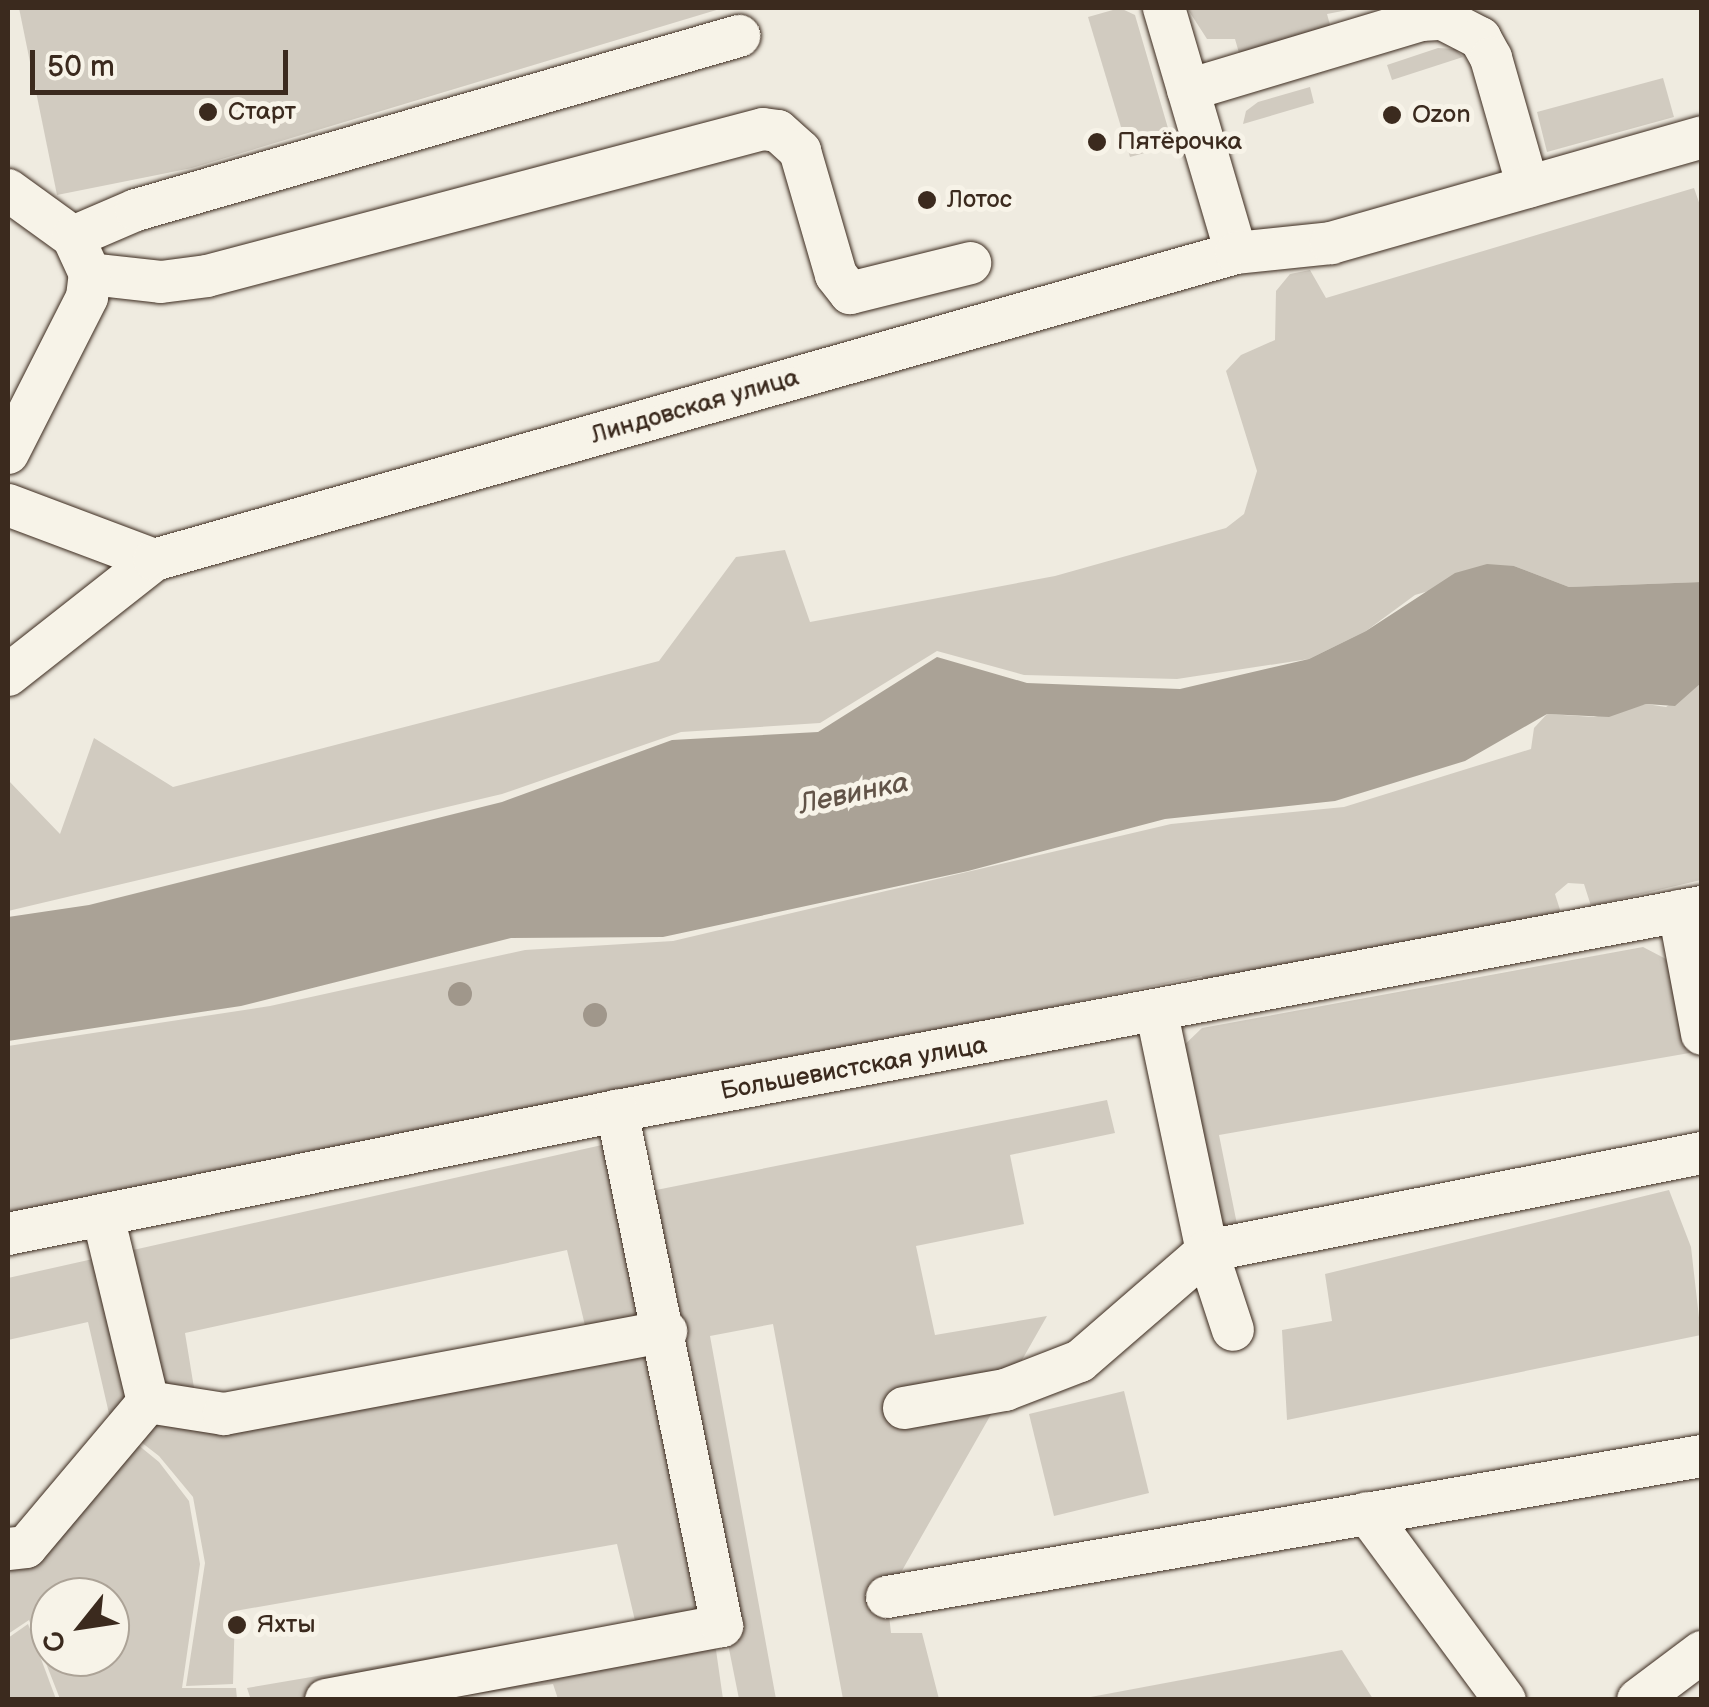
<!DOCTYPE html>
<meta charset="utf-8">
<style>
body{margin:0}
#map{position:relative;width:1709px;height:1707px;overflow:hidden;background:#efebe0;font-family:"Balsamiq Sans",sans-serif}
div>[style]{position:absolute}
.green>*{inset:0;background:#d1cbc0}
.water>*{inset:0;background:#aaa296}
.roads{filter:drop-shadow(0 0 2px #3b2a1e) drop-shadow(0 0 2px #3b2a1e)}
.minor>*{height:42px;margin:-21px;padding:0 21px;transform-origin:21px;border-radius:21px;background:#f7f3e8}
.trees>*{width:24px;height:24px;margin:-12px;border-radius:50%;background:#a0978b}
.dots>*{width:28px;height:28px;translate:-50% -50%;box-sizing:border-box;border:5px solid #f7f3e8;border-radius:50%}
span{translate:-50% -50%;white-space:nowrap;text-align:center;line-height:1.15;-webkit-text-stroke:10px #f7f3e8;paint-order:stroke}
.poi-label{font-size:25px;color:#3b2a1e}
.left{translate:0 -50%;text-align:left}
.street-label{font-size:25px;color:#3b2a1e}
.water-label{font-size:28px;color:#625448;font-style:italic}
.frame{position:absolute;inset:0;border:10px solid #3b2a1e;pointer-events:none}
.north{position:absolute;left:30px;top:1577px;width:100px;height:100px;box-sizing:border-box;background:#f7f3e8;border:2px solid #aca397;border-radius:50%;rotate:240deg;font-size:28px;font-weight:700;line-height:40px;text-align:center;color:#3b2a1e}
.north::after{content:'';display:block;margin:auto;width:35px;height:45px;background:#3b2a1e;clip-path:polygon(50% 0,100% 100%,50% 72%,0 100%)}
.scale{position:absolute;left:30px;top:50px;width:258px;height:45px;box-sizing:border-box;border:5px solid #3b2a1e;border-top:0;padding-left:12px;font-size:30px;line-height:35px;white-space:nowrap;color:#3b2a1e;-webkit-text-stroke:8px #f7f3e8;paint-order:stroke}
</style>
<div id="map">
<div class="green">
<div style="clip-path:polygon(19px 8px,723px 8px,192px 168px,57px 195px)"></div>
<div style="clip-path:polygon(1120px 8px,1135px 15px,1170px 135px,1163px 148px,1130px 157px,1088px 17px)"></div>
<div style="clip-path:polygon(1187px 8px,1358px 8px,1327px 14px,1332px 32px,1241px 60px,1235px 39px,1207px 39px)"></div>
<div style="clip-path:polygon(1438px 48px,1455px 49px,1463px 57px,1392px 80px,1387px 65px)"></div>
<div style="clip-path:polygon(1663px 78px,1674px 117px,1547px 152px,1537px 112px)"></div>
<div style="clip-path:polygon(1310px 87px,1314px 103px,1243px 124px,1246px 111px,1258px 102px)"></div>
<div style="clip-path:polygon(1694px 188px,1702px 211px,1701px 582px,1569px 587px,1514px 566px,1415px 595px,1366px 631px,1309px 659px,1177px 679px,1024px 675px,937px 651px,820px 723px,681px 732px,502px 794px,8px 911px,8px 780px,60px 834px,94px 738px,173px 787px,659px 661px,736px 557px,785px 550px,810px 622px,1055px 576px,1226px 528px,1244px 514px,1257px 471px,1226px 371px,1241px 355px,1275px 340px,1276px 291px,1290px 274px,1310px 270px,1326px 298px)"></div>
<div style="clip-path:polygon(1701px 683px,1701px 880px,1591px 906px,1584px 884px,1568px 883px,1555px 894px,1561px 913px,1206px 987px,1202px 976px,8px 1223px,8px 1046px,270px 1006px,525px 950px,673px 941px,1171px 824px,1344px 807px,1531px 749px,1534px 728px,1547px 714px,1594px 717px,1646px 704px,1666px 707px)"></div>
<div style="clip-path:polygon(1643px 947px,1666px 959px,1701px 1051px,1219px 1135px,1241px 1244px,1207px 1251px,1177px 1052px,1202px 1028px)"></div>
<div style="clip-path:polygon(1107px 1100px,1115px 1133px,1010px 1155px,1024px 1224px,916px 1246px,935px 1335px,1047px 1316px,887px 1597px,891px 1633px,922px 1633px,939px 1699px,843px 1699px,773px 1324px,710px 1336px,776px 1699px,739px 1699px,703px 1519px,722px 1626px,640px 1642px,617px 1544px,235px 1611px,233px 1684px,186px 1686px,205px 1563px,193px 1497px,159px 1456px,110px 1418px,88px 1322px,8px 1340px,8px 1278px,611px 1143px,654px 1322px,587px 1334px,567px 1250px,185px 1333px,195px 1394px,164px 1403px,666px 1332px,636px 1194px)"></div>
<div style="clip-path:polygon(1669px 1190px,1691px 1247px,1701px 1335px,1287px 1420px,1282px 1330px,1332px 1321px,1325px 1274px)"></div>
<div style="clip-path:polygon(1124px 1391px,1149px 1493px,1054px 1516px,1029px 1414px)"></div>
<div style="clip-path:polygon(evenodd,126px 1435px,159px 1462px,189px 1501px,200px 1564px,182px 1688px,236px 1688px,237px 1699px,60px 1699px,29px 1620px,8px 1634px,8px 1553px,126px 1435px,50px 1597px,110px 1597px,110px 1657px,50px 1657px,50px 1597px)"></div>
<div style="clip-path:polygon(28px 1624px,56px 1699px,8px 1699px,8px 1638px)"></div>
<div style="clip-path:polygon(612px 1626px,715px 1643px,723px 1699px,558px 1699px,553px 1684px,434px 1700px,251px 1700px,247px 1688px)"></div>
<div style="clip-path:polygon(1342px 1650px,1373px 1699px,1080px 1699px)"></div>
</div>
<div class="water">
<div style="clip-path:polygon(1487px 564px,1514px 566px,1569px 587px,1701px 582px,1701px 683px,1675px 706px,1646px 704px,1609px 717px,1547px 714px,1465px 761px,1335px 801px,1165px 819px,968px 871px,663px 937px,511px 938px,241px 1006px,8px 1041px,8px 917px,89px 905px,502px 802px,672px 740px,818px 732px,937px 657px,1027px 683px,1180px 689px,1309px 659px,1366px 631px,1455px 573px)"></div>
</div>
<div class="roads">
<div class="minor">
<div style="left:1164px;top:8px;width:255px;rotate:73.6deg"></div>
<div style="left:1188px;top:90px;width:243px;rotate:-16.7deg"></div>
<div style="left:1421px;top:20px;width:22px;rotate:-3deg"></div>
<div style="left:1443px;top:19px;width:42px;rotate:27.2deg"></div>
<div style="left:1480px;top:38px;width:23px;rotate:61deg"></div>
<div style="left:1491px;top:58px;width:134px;rotate:74deg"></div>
<div style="left:8px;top:190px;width:80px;rotate:35.9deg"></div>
<div style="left:90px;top:274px;width:71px;rotate:6.4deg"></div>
<div style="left:161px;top:282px;width:46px;rotate:-7.4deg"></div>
<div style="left:207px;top:276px;width:575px;rotate:-14.81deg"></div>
<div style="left:763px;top:129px;width:15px;rotate:8deg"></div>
<div style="left:778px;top:131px;width:30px;rotate:42deg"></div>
<div style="left:800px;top:151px;width:129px;rotate:73.8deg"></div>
<div style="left:836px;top:275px;width:23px;rotate:52deg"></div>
<div style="left:850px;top:293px;width:124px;rotate:-14deg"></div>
<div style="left:8px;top:453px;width:175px;rotate:-63.1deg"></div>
<div style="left:87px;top:297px;width:23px;rotate:-83deg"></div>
<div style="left:90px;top:274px;width:41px;rotate:-114.7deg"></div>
<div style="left:73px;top:237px;width:69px;rotate:-23.2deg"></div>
<div style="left:136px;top:210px;width:628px;rotate:-16.1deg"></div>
<div style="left:8px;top:505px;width:156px;rotate:20.6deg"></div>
<div style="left:8px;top:675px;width:186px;rotate:-38.2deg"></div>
<div style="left:154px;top:560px;width:1125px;rotate:-15.84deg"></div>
<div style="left:1236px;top:253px;width:96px;rotate:-6deg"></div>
<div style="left:1331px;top:243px;width:386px;rotate:-15.9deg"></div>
<div style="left:1679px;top:911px;width:125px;rotate:79.4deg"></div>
<div style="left:1157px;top:1014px;width:242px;rotate:78.1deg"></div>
<div style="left:1207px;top:1251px;width:505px;rotate:-11.2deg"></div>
<div style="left:103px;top:1216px;width:191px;rotate:76.4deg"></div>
<div style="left:8px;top:1234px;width:621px;rotate:-11.42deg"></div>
<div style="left:617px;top:1111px;width:1104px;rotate:-10.65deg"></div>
<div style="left:904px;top:1408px;width:103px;rotate:-10.1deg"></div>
<div style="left:1005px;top:1390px;width:80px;rotate:-21.1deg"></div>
<div style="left:1080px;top:1361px;width:168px;rotate:-40.9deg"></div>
<div style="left:1207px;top:1251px;width:83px;rotate:71.8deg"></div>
<div style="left:1367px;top:1513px;width:232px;rotate:53.6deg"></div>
<div style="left:8px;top:1549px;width:18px;rotate:-6deg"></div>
<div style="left:26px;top:1547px;width:189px;rotate:-49.9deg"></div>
<div style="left:148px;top:1402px;width:77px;rotate:9deg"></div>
<div style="left:224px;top:1414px;width:450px;rotate:-10.6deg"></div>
<div style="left:887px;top:1597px;width:827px;rotate:-9.82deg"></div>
<div style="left:326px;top:1700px;width:403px;rotate:-10.6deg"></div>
<div style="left:722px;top:1626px;width:526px;rotate:-101.52deg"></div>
<div style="left:1638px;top:1700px;width:80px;rotate:-36.9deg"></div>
</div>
</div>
<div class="trees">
<div style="left:460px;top:994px"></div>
<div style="left:595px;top:1015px"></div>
</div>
<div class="dots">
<div style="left:208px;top:112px;background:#3b2a1e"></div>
<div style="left:1392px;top:115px;background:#3b2a1e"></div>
<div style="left:1097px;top:142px;background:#3b2a1e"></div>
<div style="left:927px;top:200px;background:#3b2a1e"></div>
<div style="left:237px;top:1625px;background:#3b2a1e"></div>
</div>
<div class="poi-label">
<span class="left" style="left:228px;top:112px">Старт</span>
<span class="left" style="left:1412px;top:115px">Ozon</span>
<span class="left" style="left:1117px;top:142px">Пятёрочка</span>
<span class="left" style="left:947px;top:200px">Лотос</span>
<span class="left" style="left:257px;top:1625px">Яхты</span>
</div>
<div class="street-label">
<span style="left:695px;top:407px;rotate:-16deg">Линдовская улица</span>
<span style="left:854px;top:1069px;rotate:-10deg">Большевистская улица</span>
</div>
<div class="water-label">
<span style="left:854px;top:794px;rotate:-12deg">Левинка</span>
</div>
<div class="frame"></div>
<div class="north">С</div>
<div class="scale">50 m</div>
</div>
